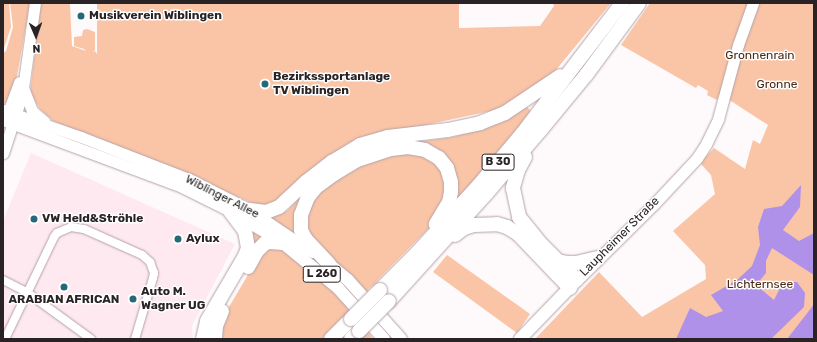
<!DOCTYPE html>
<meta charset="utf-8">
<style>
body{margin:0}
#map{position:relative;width:817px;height:342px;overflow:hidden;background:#fefafb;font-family:Rubik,sans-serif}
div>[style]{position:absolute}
.built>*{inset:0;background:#ffe9f0}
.green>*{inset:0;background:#fac4a6}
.water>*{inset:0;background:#af91e9}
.roads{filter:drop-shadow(0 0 1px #b4a2a8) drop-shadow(0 0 1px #b4a2a8)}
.street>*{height:8px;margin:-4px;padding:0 4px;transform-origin:4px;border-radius:4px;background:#fff}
.secondary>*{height:11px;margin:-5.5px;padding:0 5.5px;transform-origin:5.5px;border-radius:5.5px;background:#fff}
.primary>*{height:12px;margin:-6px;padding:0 6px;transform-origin:6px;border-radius:6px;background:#fff}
.highway>*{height:14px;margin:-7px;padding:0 7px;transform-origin:7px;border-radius:7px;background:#fff}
.bridges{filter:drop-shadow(0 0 1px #b4a2a8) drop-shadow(0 0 1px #b4a2a8)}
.highway-bridge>*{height:14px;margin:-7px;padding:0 7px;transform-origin:7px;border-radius:7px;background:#fff}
.dots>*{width:11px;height:11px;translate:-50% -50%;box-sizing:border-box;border:2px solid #fff;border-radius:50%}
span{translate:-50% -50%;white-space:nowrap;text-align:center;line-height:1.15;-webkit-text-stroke:3px #fff;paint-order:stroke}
.shield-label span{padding:1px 3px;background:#fff;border:1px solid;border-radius:3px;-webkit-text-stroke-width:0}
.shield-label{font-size:11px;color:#292325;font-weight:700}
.poi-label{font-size:12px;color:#292325;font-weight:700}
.left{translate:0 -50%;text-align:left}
.park-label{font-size:12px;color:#4d2912}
.street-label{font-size:12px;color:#292325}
.frame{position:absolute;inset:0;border:4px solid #292325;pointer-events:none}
.north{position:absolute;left:16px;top:16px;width:40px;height:40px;-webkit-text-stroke:3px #fff;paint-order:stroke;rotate:178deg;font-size:11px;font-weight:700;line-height:16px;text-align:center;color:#292325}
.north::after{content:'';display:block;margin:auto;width:14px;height:18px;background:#292325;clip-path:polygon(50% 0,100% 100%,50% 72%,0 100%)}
</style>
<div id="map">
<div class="built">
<div style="clip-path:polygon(31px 153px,235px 244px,192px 326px,193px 339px,3px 339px,3px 221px)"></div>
</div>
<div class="green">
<div style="clip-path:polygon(3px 3px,9px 3px,11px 27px,3px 51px)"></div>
<div style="clip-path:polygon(10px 3px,30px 3px,17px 76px,6px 103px,3px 104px,3px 53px,6px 51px,13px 27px)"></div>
<div style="clip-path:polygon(41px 3px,72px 3px,70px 4px,72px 46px,86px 51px,84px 49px,74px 46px,74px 37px,82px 36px,83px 30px,87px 29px,95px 32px,95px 50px,93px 52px,95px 51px,97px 54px,97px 3px,459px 3px,459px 28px,540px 26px,554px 6px,553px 3px,611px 3px,551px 76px,500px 109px,397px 131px,284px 199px,265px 206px,254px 204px,189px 175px,53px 121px,40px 109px,30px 93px)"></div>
<div style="clip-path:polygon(650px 3px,814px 3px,814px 339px,535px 339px,599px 272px,642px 317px,706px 279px,705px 265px,673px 231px,715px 194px,711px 175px,700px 163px,714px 148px,745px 169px,753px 140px,760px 144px,768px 125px,731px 101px,719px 95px,717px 100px,707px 95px,708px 91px,698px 85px,696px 88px,621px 45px)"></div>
<div style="clip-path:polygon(527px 107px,533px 113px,457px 203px,435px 222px,351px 307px,373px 339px,210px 339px,252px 268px,252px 230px,269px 217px,287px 211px,306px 191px,388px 146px,453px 137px,503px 122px)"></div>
<div style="clip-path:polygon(447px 255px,530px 314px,517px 333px,433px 272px)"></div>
</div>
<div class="water">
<div style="clip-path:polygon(801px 185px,800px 207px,783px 230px,799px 241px,814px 233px,814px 275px,772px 248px,766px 261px,766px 273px,756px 285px,774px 300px,783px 282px,797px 282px,805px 293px,804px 307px,771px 339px,676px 339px,690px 308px,706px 317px,723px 311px,711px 295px,737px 280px,752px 266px,760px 245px,758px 227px,764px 209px,782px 206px)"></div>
<div style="clip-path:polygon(814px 304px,814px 339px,787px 339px,805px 316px)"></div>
</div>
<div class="roads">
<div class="street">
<div style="left:3px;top:280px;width:28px;rotate:27deg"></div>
<div style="left:28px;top:293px;width:78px;rotate:36.1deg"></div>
<div style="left:5px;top:339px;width:113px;rotate:-64.3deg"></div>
<div style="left:54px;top:237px;width:5px;rotate:-53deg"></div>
<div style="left:57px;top:233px;width:15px;rotate:-23deg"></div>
<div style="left:71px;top:227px;width:13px;rotate:9deg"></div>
<div style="left:84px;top:229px;width:64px;rotate:24.1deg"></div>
<div style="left:142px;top:255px;width:11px;rotate:41deg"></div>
<div style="left:150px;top:262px;width:12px;rotate:70deg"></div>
<div style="left:154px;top:273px;width:5px;rotate:101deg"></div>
<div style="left:153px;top:278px;width:64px;rotate:106.4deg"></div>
</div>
<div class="secondary">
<div style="left:24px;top:90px;width:22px;rotate:69deg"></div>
<div style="left:32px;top:111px;width:16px;rotate:40deg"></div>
<div style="left:3px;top:110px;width:83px;rotate:19.1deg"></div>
<div style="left:81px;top:137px;width:116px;rotate:21.3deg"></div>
<div style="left:189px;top:179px;width:68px;rotate:26.9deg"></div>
<div style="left:250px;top:210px;width:75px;rotate:34.1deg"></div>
<div style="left:6px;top:118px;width:38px;rotate:-70deg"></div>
<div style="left:3px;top:120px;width:191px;rotate:20.5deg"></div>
<div style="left:182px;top:187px;width:54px;rotate:26.6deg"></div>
<div style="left:230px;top:211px;width:60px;rotate:31.3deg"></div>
<div style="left:3px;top:153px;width:61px;rotate:-71.9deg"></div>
<div style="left:22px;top:95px;width:93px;rotate:-82deg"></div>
<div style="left:577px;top:280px;width:108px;rotate:-44.6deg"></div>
<div style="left:654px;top:204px;width:63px;rotate:-46.9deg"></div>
<div style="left:697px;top:158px;width:17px;rotate:-57deg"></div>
<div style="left:706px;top:144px;width:28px;rotate:-64deg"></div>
<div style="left:718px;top:119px;width:77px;rotate:-74.9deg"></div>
<div style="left:738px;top:45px;width:45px;rotate:-70.3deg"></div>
</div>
<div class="primary">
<div style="left:283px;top:243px;width:71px;rotate:39.3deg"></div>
<div style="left:338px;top:288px;width:69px;rotate:48deg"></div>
<div style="left:329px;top:264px;width:25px;rotate:40deg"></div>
<div style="left:348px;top:280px;width:79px;rotate:48.1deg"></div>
<div style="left:520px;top:339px;width:81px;rotate:-46deg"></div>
</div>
<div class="highway">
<div style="left:525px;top:157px;width:15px;rotate:118deg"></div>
<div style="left:518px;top:170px;width:19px;rotate:106deg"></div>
<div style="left:513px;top:188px;width:30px;rotate:78deg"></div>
<div style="left:519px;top:217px;width:36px;rotate:51deg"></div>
<div style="left:542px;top:245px;width:49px;rotate:45deg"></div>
<div style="left:250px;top:210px;width:16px;rotate:7deg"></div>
<div style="left:266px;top:212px;width:14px;rotate:-21deg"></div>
<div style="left:279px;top:207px;width:37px;rotate:-43deg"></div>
<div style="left:306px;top:182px;width:33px;rotate:-38deg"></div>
<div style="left:332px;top:162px;width:33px;rotate:-31deg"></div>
<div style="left:360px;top:145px;width:29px;rotate:-16deg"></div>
<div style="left:388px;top:137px;width:60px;rotate:-6.7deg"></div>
<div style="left:448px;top:130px;width:33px;rotate:-12deg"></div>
<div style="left:480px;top:123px;width:27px;rotate:-22deg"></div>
<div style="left:505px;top:113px;width:66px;rotate:-33.9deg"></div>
<div style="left:455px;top:235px;width:11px;rotate:-38deg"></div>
<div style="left:464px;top:228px;width:10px;rotate:-17deg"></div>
<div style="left:474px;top:225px;width:23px;rotate:-2deg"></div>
<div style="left:497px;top:224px;width:10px;rotate:17deg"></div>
<div style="left:507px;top:227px;width:13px;rotate:32deg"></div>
<div style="left:518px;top:234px;width:75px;rotate:46.1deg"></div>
<div style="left:557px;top:261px;width:10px;rotate:11deg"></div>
<div style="left:567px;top:263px;width:9px"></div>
<div style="left:576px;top:263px;width:23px;rotate:-13deg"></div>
<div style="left:329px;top:264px;width:35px;rotate:-133deg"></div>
<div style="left:305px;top:238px;width:9px;rotate:-117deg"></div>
<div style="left:301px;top:230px;width:15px;rotate:-90deg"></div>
<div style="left:301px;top:215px;width:19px;rotate:-69deg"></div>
<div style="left:308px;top:197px;width:13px;rotate:-51deg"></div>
<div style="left:316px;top:187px;width:22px;rotate:-36deg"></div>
<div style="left:334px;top:174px;width:27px;rotate:-31deg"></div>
<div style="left:357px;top:160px;width:36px;rotate:-18deg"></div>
<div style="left:391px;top:149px;width:17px;rotate:-7deg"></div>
<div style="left:408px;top:147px;width:17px;rotate:10deg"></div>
<div style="left:425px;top:150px;width:16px;rotate:30deg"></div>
<div style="left:439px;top:158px;width:13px;rotate:51deg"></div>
<div style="left:447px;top:168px;width:15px;rotate:74deg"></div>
<div style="left:451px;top:182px;width:10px;rotate:90deg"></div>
<div style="left:451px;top:192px;width:10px;rotate:101deg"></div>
<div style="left:449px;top:202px;width:26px;rotate:121deg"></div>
<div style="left:248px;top:267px;width:18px;rotate:-61deg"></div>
<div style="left:257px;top:251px;width:11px;rotate:-45deg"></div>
<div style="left:265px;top:243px;width:5px;rotate:-11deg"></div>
<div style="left:270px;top:242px;width:13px;rotate:4deg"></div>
<div style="left:380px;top:290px;width:52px;rotate:-45deg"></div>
<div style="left:417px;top:253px;width:92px;rotate:-47.6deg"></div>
<div style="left:479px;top:185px;width:67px;rotate:-49.9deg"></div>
<div style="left:522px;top:134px;width:165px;rotate:-52.6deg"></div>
<div style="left:389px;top:301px;width:146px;rotate:-47.8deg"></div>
<div style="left:487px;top:193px;width:80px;rotate:-49.6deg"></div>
<div style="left:539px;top:132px;width:74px;rotate:-50.5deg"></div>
<div style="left:586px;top:75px;width:89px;rotate:-53.6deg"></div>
<div style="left:203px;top:339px;width:18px;rotate:-77deg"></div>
<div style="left:207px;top:321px;width:75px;rotate:-59.7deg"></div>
<div style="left:245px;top:256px;width:9px;rotate:-69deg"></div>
<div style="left:248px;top:248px;width:17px;rotate:-100deg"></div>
<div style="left:245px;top:231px;width:25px;rotate:-127deg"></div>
<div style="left:215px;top:339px;width:13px;rotate:-86deg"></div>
<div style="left:216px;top:326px;width:16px;rotate:-68deg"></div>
<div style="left:331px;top:339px;width:28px;rotate:-45deg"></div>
<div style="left:351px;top:339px;width:11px;rotate:-45deg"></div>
</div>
</div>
<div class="bridges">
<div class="highway-bridge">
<div style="left:351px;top:319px;width:41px;rotate:-45deg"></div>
<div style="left:359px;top:331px;width:42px;rotate:-45deg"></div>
</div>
</div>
<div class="dots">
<div style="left:81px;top:16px;background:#236978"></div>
<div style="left:265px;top:84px;background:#236978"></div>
<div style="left:34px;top:219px;background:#236978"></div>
<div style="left:178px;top:239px;background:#236978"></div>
<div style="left:64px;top:287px;background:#236978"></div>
<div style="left:133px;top:299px;background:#236978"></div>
</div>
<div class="shield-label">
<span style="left:498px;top:162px">B 30</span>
<span style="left:322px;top:274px">L 260</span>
</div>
<div class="poi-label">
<span class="left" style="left:89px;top:16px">Musikverein Wiblingen</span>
<span class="left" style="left:273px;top:84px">Bezirkssportanlage<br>TV Wiblingen</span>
<span class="left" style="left:42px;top:219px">VW Held&amp;Ströhle</span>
<span class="left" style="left:186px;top:239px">Aylux</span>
<span class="left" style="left:141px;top:299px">Auto M.<br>Wagner UG</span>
<span style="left:64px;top:300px">ARABIAN AFRICAN</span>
</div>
<div class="park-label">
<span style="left:760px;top:56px">Gronnenrain</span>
<span style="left:777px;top:85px">Gronne</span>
<span style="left:760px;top:285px">Lichternsee</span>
</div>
<div class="street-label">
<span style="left:222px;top:197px;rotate:27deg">Wiblinger Allee</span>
<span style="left:620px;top:237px;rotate:-45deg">Laupheimer Straße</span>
</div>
<div class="frame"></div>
<div class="north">N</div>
</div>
